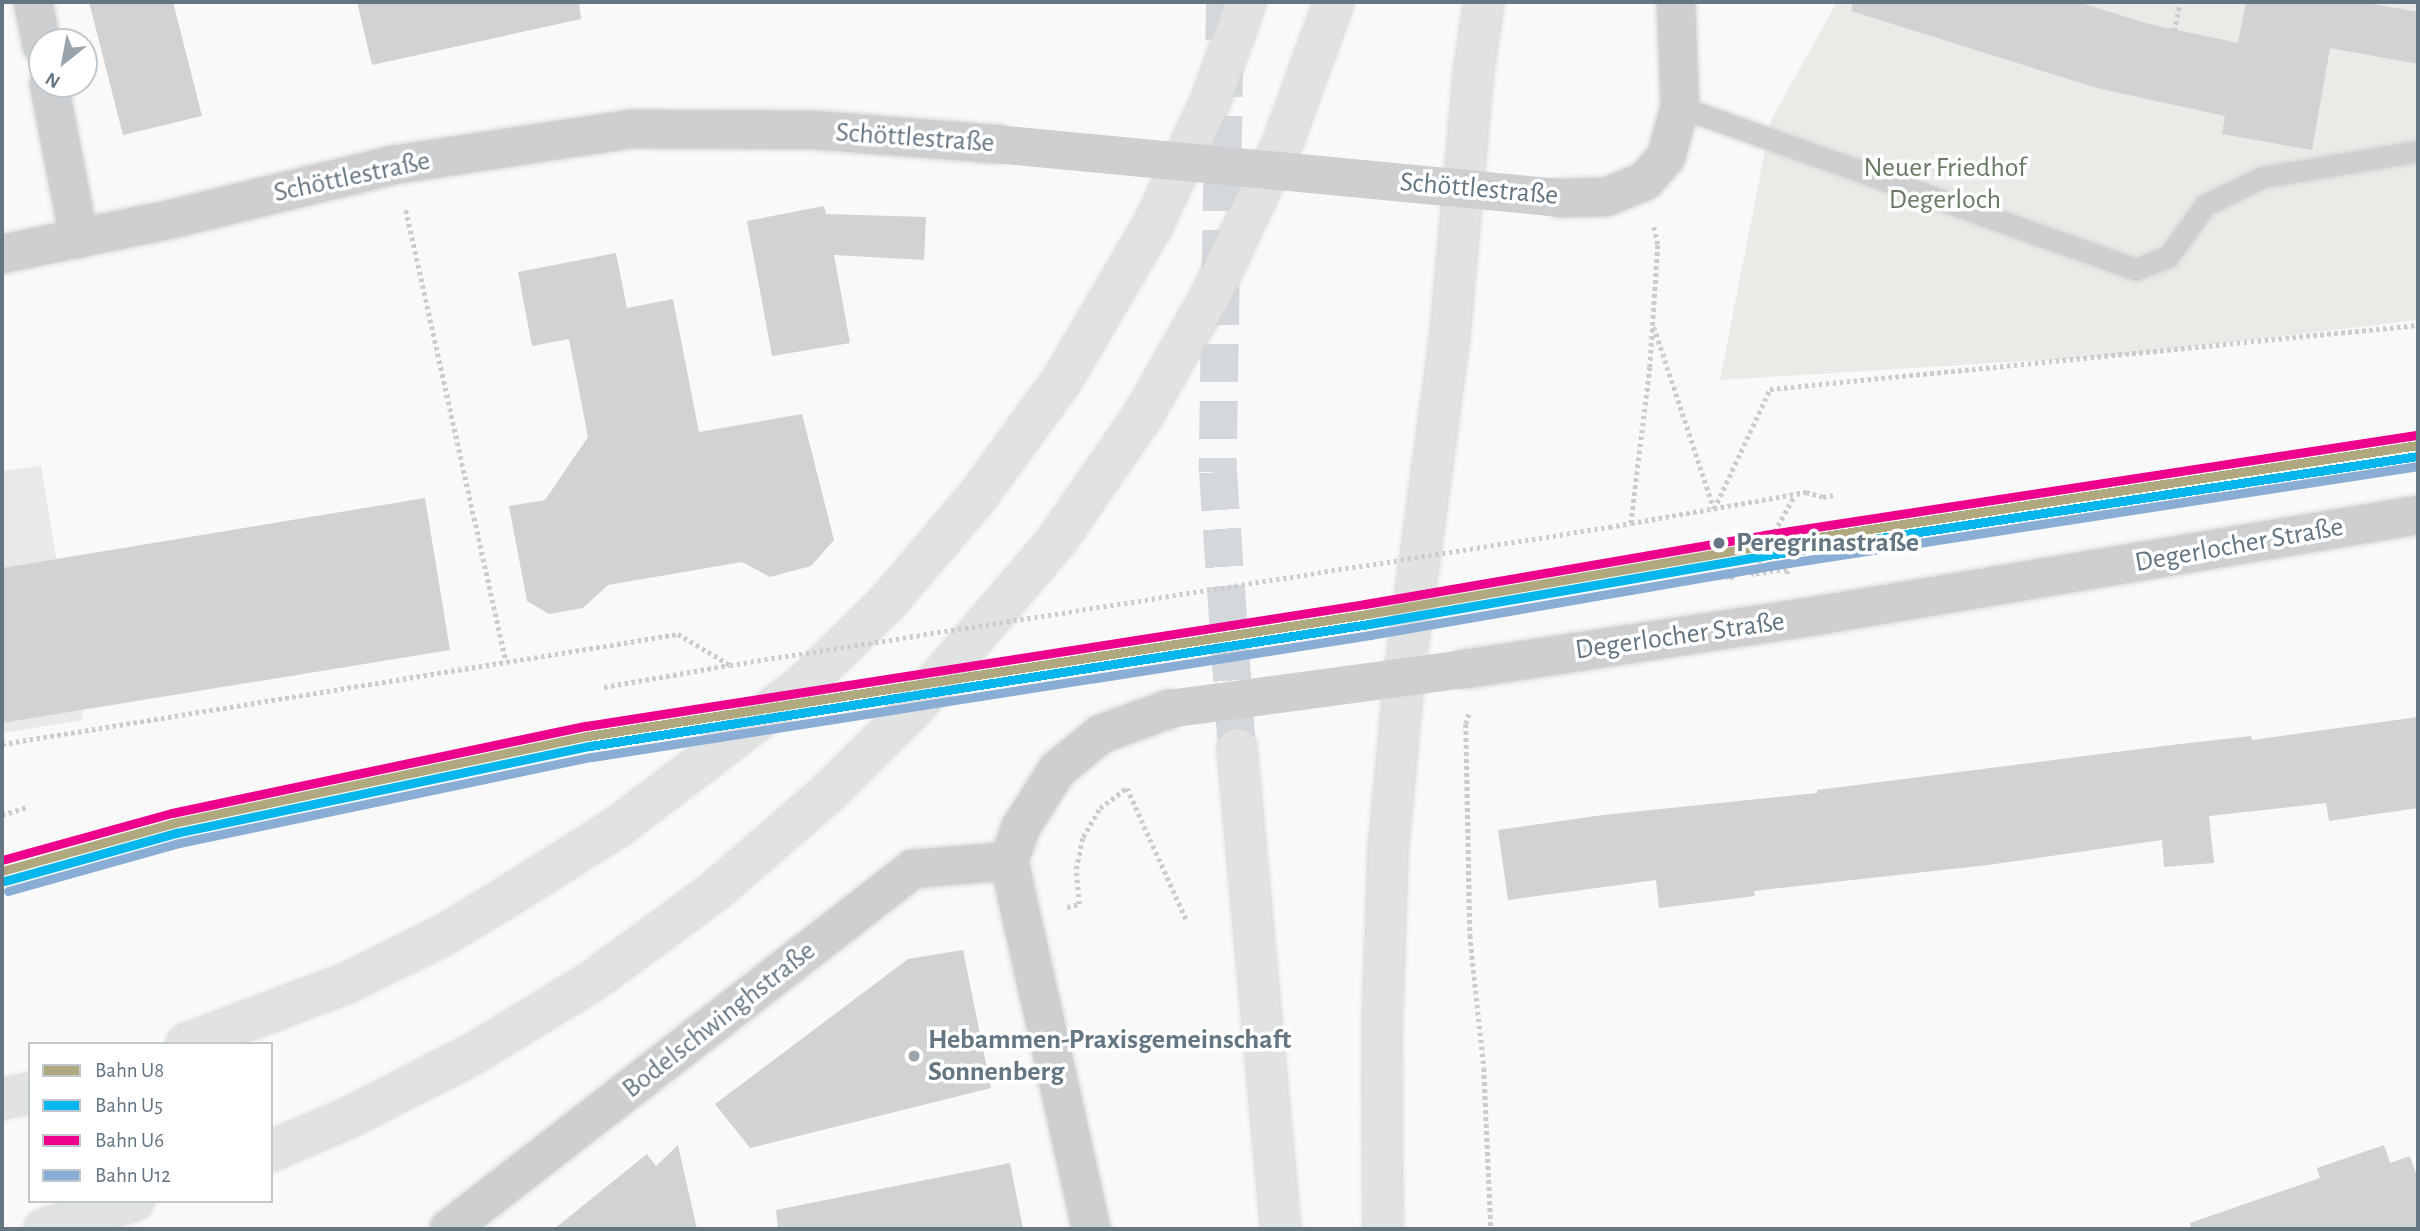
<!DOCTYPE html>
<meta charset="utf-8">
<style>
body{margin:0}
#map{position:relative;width:2420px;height:1231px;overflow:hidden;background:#f9f9f9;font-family:"Alegreya Sans",sans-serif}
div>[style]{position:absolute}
.built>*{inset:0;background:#e8e9e9}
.green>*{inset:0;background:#e8ebe6}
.building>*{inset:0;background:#d0d2d3}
.trunk-tunnel>*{height:38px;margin-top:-19px;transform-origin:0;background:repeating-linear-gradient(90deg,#d4d8dc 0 38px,transparent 0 57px)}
.path>*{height:4.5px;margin-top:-2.25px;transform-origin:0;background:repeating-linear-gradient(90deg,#cbcccd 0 3.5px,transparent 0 7px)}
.roads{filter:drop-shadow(0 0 2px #d5d6d6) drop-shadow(0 0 2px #d5d6d6)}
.service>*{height:21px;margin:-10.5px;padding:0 10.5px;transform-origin:10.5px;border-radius:10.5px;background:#cecfd0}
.minor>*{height:38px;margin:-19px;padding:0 19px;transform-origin:19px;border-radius:19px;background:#cecfd0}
.trunk>*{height:38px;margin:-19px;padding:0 19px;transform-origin:19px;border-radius:19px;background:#e1e2e2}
.path-bridge>*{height:4.5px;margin-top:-2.25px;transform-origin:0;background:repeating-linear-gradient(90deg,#cbcccd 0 3.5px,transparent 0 7px)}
.minor-bridge>*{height:38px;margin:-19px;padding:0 19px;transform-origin:19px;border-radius:19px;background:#cecfd0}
.rail-1>*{height:9px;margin:-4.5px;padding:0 4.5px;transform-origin:4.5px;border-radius:4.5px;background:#b0a87e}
.rail-2>*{height:9px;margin:-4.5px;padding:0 4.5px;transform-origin:4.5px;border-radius:4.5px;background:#05b7ec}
.rail-3>*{height:9px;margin:-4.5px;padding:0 4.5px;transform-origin:4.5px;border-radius:4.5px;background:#ec008c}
.rail-4>*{height:9px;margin:-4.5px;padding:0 4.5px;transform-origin:4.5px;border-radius:4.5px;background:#8aadd5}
.dots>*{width:19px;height:19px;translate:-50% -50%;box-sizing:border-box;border:4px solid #fff;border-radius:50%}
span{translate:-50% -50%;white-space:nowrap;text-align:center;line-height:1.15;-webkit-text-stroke:7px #fff;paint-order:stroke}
.street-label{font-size:28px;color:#657683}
.park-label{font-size:28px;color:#687a64}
.stop-label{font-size:28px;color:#657683;font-weight:700}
.left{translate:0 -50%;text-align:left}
.poi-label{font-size:28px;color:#657683;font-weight:700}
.frame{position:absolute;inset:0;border:4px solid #657683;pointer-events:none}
.legend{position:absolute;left:28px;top:1042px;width:245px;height:161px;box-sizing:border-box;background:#fff;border:2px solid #c1c8cd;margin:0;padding:9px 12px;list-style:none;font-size:21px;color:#657683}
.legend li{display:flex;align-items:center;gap:14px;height:35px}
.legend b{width:35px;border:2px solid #c1c8cd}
.north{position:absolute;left:28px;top:28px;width:70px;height:70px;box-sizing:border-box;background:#fff;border:2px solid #c1c8cd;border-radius:50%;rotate:211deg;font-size:19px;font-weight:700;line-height:28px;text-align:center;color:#657683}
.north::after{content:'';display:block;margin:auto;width:24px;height:32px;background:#99a4ac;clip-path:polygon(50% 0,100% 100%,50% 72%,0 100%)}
</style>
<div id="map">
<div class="built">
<div style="clip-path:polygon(41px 466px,83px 720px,2px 733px,2px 471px)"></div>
</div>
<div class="green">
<div style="clip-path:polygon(1837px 2px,2418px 2px,2418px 320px,2123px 355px,1720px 380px,1771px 120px)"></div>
</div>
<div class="building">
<div style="clip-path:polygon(89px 2px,173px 2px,202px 116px,123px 135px)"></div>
<div style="clip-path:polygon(357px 2px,579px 2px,581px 19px,372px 65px)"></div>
<div style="clip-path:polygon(1853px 2px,2078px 2px,2149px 24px,2238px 43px,2246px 2px,2362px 2px,2418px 12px,2418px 64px,2330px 48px,2312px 150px,2222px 134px,2225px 116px,2097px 88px,1851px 11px)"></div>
<div style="clip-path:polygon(824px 206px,826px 214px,926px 217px,924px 260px,834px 255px,850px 343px,772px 356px,747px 221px)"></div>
<div style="clip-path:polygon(616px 253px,627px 308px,673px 299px,699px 432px,802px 414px,834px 540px,811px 566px,770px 577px,742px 562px,608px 585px,583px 608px,549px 614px,527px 601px,509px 506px,545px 500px,588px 437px,569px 339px,532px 346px,518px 272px)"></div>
<div style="clip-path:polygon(425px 498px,450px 650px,2px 723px,2px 568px)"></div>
<div style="clip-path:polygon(2418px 717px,2418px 808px,2329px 821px,2326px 803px,2209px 816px,2214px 863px,2164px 867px,2162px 840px,1988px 865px,1754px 891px,1755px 896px,1659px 908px,1656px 880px,1508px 900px,1498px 830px,1603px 815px,1817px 793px,1817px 790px,2163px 746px,2251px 736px,2252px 740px)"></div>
<div style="clip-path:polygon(963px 950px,991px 1088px,750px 1148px,715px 1104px,908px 959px)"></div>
<div style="clip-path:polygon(678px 1145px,697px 1229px,554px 1229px,647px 1154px,656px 1166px)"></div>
<div style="clip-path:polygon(2384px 1145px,2390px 1163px,2410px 1156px,2418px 1179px,2418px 1229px,2191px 1229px,2190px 1223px,2320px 1178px,2317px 1168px)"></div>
<div style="clip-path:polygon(1010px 1163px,1023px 1229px,778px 1229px,776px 1210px)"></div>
</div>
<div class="trunk-tunnel">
<div style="left:1225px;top:2px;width:470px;rotate:90.9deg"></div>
<div style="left:1218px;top:472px;width:277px;rotate:86.1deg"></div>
</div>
<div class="path">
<div style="left:2174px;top:31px;width:30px;rotate:-78deg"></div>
<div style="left:406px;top:210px;width:461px;rotate:77.5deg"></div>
<div style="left:1654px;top:227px;width:18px;rotate:77deg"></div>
<div style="left:1658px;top:245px;width:122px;rotate:93.8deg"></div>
<div style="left:1650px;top:367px;width:157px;rotate:96.9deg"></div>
<div style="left:1631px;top:523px;width:178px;rotate:-10deg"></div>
<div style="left:1806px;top:492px;width:18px;rotate:16deg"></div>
<div style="left:1823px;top:497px;width:10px;rotate:-11deg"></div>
<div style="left:1654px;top:327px;width:191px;rotate:71.7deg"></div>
<div style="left:1714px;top:509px;width:132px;rotate:-65deg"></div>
<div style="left:1770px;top:389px;width:651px;rotate:-5.64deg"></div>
<div style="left:1609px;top:527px;width:22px;rotate:-10deg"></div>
<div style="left:1787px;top:574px;width:5px;rotate:-90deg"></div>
<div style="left:1787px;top:569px;width:36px;rotate:171deg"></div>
<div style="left:1751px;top:575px;width:90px;rotate:-61.4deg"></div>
<div style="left:1711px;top:578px;width:20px;rotate:-6deg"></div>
<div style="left:1731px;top:576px;width:7px;rotate:45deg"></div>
<div style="left:604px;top:687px;width:127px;rotate:-10deg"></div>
<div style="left:1469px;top:714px;width:10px;rotate:107deg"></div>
<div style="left:1466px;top:724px;width:211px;rotate:88.9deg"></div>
<div style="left:1470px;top:935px;width:134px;rotate:84deg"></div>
<div style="left:1484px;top:1068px;width:161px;rotate:87.5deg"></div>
<div style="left:2px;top:744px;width:685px;rotate:-9.24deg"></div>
<div style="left:678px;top:634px;width:61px;rotate:30.8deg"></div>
<div style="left:2px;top:815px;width:25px;rotate:-18deg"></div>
<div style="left:1067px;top:907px;width:12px;rotate:-14deg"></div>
<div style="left:1079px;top:904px;width:35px;rotate:-95deg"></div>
<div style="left:1076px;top:869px;width:33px;rotate:-78deg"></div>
<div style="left:1083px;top:837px;width:34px;rotate:-60deg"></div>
<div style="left:1100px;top:808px;width:34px;rotate:-37deg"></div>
<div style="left:1127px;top:788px;width:146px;rotate:65.7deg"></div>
</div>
<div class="roads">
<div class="service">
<div style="left:1680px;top:107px;width:484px;rotate:19.6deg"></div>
<div style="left:2136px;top:269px;width:34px;rotate:-21deg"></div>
<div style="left:2168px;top:257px;width:64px;rotate:-54.6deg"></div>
<div style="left:2205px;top:205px;width:64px;rotate:-25.8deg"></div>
<div style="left:2263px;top:177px;width:157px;rotate:-9.5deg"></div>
</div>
<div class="minor">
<div style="left:33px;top:2px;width:45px;rotate:78.4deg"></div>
<div style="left:49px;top:84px;width:158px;rotate:79deg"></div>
<div style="left:1561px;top:198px;width:45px;rotate:-1.3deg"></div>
<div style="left:1606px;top:197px;width:42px;rotate:-22.3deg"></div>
<div style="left:1645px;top:181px;width:32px;rotate:-49deg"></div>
<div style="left:1666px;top:157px;width:52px;rotate:-74.4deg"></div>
<div style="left:1680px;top:107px;width:105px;rotate:-92.2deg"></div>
<div style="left:2px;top:254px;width:174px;rotate:-11.6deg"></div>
<div style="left:172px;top:219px;width:228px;rotate:-13.7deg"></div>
<div style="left:393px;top:165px;width:241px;rotate:-8.6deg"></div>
<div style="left:631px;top:129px;width:182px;rotate:0.3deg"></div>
<div style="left:813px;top:130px;width:184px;rotate:4.4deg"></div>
<div style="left:1465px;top:669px;width:360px;rotate:-8.6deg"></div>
<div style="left:1821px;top:615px;width:605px;rotate:-9.51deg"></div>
<div style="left:1009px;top:861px;width:377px;rotate:77.4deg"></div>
<div style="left:1009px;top:861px;width:36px;rotate:-71deg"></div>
<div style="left:1021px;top:827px;width:67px;rotate:-57.7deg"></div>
<div style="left:1057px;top:770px;width:57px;rotate:-39.3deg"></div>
<div style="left:1101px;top:734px;width:72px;rotate:-20.2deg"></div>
<div style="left:449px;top:1229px;width:587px;rotate:-37.81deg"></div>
<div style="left:913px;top:869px;width:96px;rotate:-4.8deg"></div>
</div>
<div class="trunk">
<div style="left:1237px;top:748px;width:483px;rotate:84.8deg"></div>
<div style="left:186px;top:1044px;width:172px;rotate:-20.8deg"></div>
<div style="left:347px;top:983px;width:106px;rotate:-26.3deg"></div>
<div style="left:442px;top:936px;width:79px;rotate:-31.1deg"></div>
<div style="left:510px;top:895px;width:129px;rotate:-32.3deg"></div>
<div style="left:619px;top:826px;width:121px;rotate:-37.2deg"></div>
<div style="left:715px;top:753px;width:111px;rotate:-37.7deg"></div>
<div style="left:803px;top:685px;width:116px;rotate:-44.3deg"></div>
<div style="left:886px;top:604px;width:140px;rotate:-49.6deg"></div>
<div style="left:977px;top:497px;width:145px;rotate:-54deg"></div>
<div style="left:1062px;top:380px;width:180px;rotate:-59.6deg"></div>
<div style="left:1153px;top:225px;width:138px;rotate:-65.1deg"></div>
<div style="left:1211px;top:100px;width:104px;rotate:-70.3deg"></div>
<div style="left:2px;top:1099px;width:29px;rotate:-12deg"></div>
<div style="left:271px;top:1151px;width:84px;rotate:-23.2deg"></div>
<div style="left:348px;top:1118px;width:140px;rotate:-27.1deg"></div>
<div style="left:473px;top:1054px;width:142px;rotate:-31.4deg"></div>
<div style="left:594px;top:980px;width:149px;rotate:-36.3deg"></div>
<div style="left:714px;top:892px;width:152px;rotate:-41deg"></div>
<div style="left:829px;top:792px;width:117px;rotate:-44.7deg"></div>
<div style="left:912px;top:710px;width:223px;rotate:-49.5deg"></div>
<div style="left:1057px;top:540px;width:150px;rotate:-55.4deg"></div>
<div style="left:1142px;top:417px;width:140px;rotate:-60.5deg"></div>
<div style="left:1211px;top:295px;width:169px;rotate:-64.8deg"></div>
<div style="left:1283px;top:142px;width:149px;rotate:-70deg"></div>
<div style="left:44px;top:1229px;width:94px;rotate:-17.3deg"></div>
<div style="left:1383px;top:1229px;width:199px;rotate:-90.3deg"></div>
<div style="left:1382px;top:1030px;width:178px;rotate:-88.1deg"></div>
<div style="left:1388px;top:852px;width:185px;rotate:-84.7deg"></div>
<div style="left:1405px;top:668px;width:336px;rotate:-82.3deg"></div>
<div style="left:1450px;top:335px;width:268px;rotate:-84.9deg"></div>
<div style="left:1474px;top:68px;width:67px;rotate:-81.4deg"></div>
</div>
</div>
<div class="path-bridge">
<div style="left:730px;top:665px;width:890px;rotate:-8.92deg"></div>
</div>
<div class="minor-bridge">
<div style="left:996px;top:144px;width:568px;rotate:5.46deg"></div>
<div style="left:1169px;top:709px;width:299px;rotate:-7.7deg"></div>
</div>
<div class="rail-1">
<div style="left:2px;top:871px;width:179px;rotate:-15.6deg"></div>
<div style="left:174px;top:823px;width:423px;rotate:-11.9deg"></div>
<div style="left:588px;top:736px;width:788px;rotate:-8.9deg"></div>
<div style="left:1367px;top:614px;width:405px;rotate:-9.8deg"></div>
<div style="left:1766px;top:545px;width:660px;rotate:-8.72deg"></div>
</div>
<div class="rail-2">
<div style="left:5px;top:881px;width:178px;rotate:-15.7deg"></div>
<div style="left:176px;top:833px;width:423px;rotate:-11.9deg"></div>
<div style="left:590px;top:746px;width:788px;rotate:-8.9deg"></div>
<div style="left:1369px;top:624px;width:405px;rotate:-9.8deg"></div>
<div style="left:1768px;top:555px;width:657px;rotate:-8.66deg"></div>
</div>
<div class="rail-3">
<div style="left:2px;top:860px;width:176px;rotate:-15.5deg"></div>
<div style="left:172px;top:813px;width:423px;rotate:-11.9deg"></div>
<div style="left:586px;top:726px;width:788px;rotate:-8.9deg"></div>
<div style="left:1365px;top:604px;width:405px;rotate:-9.8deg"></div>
<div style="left:1764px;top:535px;width:660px;rotate:-8.72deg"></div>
</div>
<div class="rail-4">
<div style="left:8px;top:891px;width:178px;rotate:-15.7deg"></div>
<div style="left:179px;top:843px;width:422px;rotate:-11.8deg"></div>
<div style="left:592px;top:757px;width:788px;rotate:-8.91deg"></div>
<div style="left:1370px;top:635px;width:405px;rotate:-9.8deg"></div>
<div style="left:1769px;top:566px;width:657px;rotate:-8.76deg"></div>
</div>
<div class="dots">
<div style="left:1719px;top:543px;background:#657683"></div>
<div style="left:914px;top:1056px;background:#99a4ac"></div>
</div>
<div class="street-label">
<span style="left:915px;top:138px;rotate:4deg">Schöttlestraße</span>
<span style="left:352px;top:177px;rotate:-12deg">Schöttlestraße</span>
<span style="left:1479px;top:189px;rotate:5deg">Schöttlestraße</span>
<span style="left:2239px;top:545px;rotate:-10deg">Degerlocher Straße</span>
<span style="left:1680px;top:636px;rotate:-8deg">Degerlocher Straße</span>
<span style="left:719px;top:1020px;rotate:-38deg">Bodelschwinghstraße</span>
</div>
<div class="park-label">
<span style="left:1945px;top:184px">Neuer Friedhof<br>Degerloch</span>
</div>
<div class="stop-label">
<span class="left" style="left:1736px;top:543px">Peregrinastraße</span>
</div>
<div class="poi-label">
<span class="left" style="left:928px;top:1056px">Hebammen-Praxisgemeinschaft<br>Sonnenberg</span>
</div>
<div class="frame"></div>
<ul class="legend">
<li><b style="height:9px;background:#b0a87e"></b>Bahn U8</li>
<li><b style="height:9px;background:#05b7ec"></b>Bahn U5</li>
<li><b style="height:9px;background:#ec008c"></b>Bahn U6</li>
<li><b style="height:9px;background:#8aadd5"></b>Bahn U12</li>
</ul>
<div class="north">N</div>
</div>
